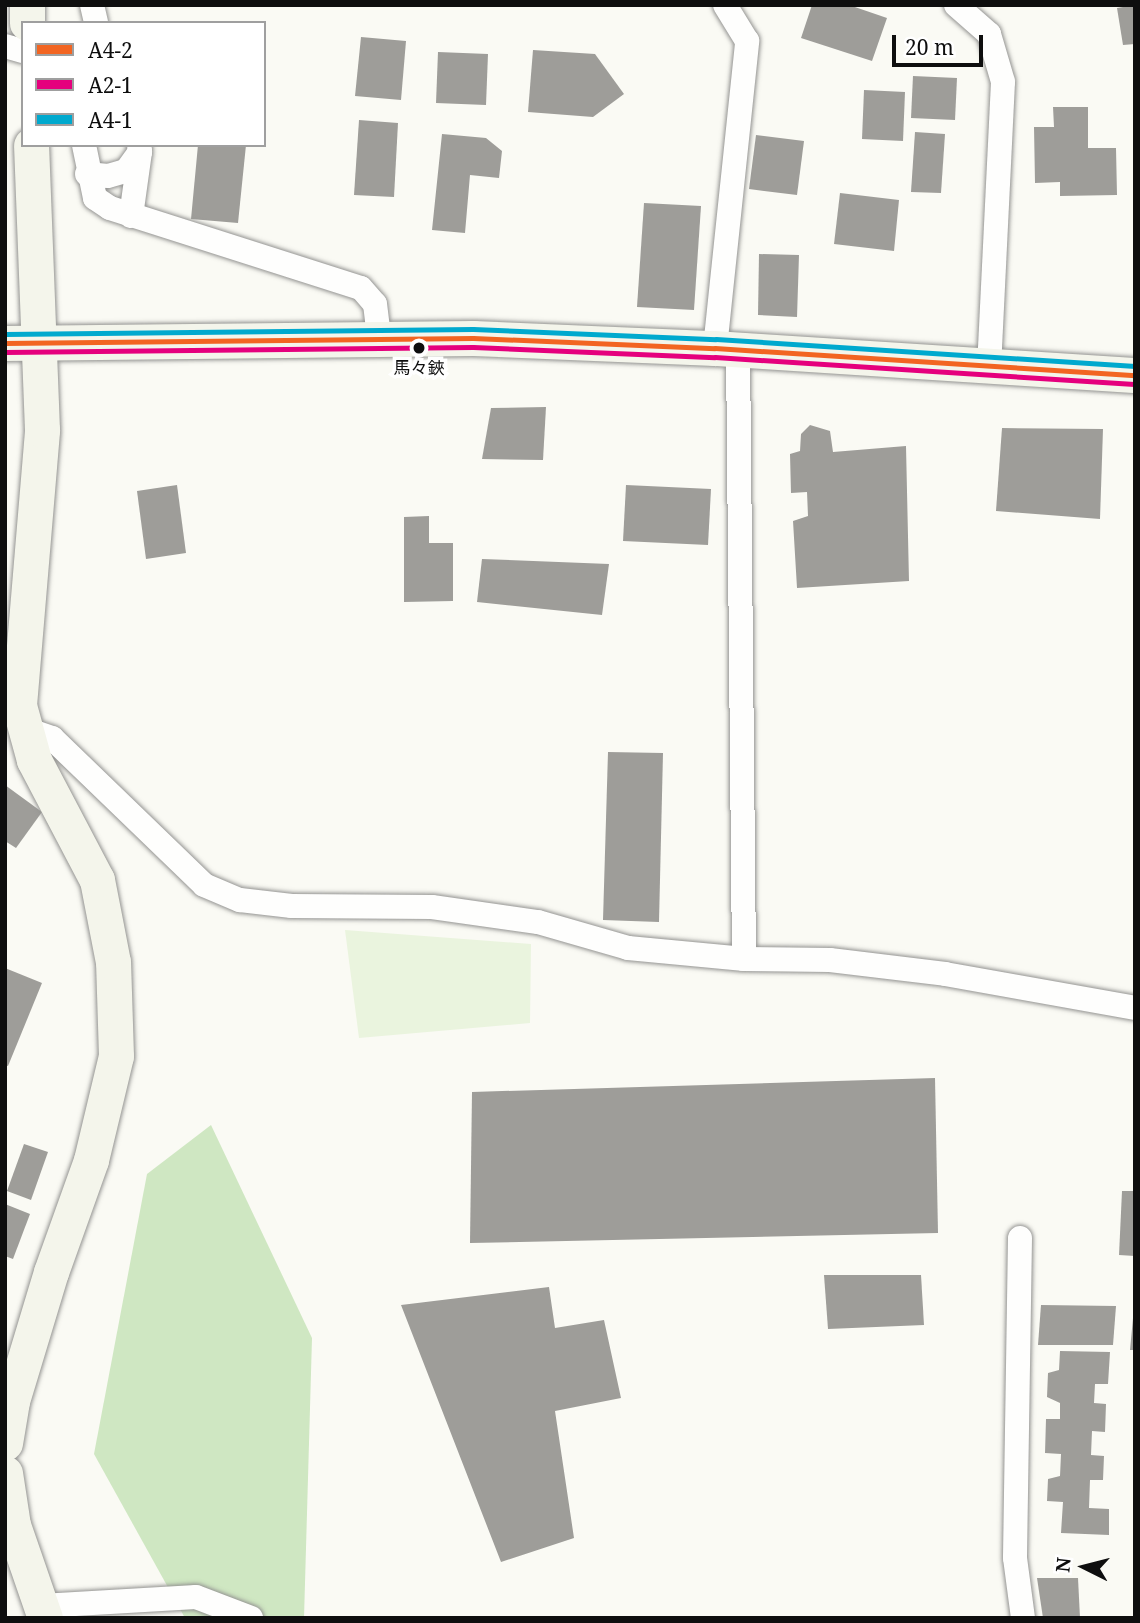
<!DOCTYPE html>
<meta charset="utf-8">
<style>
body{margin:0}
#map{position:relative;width:1140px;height:1623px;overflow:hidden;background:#fafaf4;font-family:"Noto Serif","Noto Sans JP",serif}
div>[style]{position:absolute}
.forest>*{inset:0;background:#cfe7c2}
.pitch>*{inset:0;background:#eaf4de}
.building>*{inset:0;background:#9e9d99}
.roads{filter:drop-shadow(0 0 2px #949492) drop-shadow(0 0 2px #949492)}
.street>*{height:24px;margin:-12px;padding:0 12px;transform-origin:12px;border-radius:12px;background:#fefefd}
.secondary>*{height:35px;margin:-17.5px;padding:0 17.5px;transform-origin:17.5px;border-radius:17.5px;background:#f4f5eb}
.bus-1>*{height:5px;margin:-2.5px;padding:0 2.5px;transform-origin:2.5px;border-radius:2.5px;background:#f26522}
.bus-2>*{height:5px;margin:-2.5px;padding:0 2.5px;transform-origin:2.5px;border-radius:2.5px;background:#e5007d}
.bus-3>*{height:5px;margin:-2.5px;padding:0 2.5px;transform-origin:2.5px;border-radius:2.5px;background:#00a9ce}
.dots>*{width:19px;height:19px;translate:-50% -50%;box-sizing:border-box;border:4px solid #fff;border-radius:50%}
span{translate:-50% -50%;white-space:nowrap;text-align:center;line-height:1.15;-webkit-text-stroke:7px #fff;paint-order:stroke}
.bus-label{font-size:17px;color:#0e0e0e}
.frame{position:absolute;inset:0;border:7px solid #0e0e0e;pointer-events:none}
.legend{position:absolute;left:21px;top:21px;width:245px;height:126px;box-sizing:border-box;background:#fff;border:2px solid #9f9f9f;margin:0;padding:9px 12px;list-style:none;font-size:21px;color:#0e0e0e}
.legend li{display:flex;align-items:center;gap:14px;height:35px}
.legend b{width:35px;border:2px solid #9f9f9f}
.north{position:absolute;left:1049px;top:1532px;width:70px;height:70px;-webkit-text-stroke:5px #fff;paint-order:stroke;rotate:276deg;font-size:19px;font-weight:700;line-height:28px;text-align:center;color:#0e0e0e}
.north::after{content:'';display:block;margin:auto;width:24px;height:32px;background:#0e0e0e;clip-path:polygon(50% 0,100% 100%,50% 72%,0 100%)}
.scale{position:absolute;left:892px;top:35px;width:91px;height:32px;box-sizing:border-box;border:4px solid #0e0e0e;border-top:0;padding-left:9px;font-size:21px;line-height:24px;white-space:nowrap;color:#0e0e0e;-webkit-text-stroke:5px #fff;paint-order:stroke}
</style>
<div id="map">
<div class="forest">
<div style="clip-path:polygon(211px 1125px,312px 1338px,304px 1618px,185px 1618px,94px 1454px,147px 1174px)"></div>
</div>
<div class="pitch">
<div style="clip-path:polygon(345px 930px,531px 944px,530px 1023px,359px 1038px)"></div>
</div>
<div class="building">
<div style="clip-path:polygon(812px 5px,849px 5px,887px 18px,872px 61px,801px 38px)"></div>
<div style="clip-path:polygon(1135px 5px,1135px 44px,1123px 45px,1117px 8px)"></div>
<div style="clip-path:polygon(361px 37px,406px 41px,401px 100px,355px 96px)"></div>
<div style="clip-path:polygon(533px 50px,595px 54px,624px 94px,593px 117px,528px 112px)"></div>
<div style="clip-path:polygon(438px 52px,488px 54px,486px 105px,436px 103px)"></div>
<div style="clip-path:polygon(913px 76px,957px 78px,955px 120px,911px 118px)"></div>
<div style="clip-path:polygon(864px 90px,905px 92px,903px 141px,862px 139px)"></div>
<div style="clip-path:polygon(1053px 107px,1088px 107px,1088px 148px,1116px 148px,1117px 195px,1060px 196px,1060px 182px,1035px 183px,1034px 127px,1054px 127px)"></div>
<div style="clip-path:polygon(359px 120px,398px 123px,394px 197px,354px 195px)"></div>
<div style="clip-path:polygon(915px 132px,945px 134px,941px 193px,911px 192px)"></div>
<div style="clip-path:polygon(442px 134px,486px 138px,502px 151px,499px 178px,470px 175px,465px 233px,432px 230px)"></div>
<div style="clip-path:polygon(756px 135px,804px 141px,797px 195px,749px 189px)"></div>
<div style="clip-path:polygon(198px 145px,246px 145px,238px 223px,191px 219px)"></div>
<div style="clip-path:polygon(840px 193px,899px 200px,894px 251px,834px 244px)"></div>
<div style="clip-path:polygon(644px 203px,701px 206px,694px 310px,637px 307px)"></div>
<div style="clip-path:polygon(759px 254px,799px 255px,797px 317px,758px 315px)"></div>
<div style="clip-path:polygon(546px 407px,543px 460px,482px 459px,491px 408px)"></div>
<div style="clip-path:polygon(810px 425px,830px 431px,833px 452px,906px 446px,909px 581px,797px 588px,793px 521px,808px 516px,807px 492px,791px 493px,790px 454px,800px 451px,801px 434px)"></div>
<div style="clip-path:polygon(1002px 428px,1103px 429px,1100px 519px,996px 511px)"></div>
<div style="clip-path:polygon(177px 485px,186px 553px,146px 559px,137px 491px)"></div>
<div style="clip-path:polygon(626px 485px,711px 489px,708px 545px,623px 541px)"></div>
<div style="clip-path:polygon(429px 516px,429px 543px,453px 543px,453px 601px,404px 602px,404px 517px)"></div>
<div style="clip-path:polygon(482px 559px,609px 564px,602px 615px,477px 602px)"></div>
<div style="clip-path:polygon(608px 752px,663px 753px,659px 922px,603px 920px)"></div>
<div style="clip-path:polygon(5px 785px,42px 812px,16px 848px,5px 841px)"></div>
<div style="clip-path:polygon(5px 968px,42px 983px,8px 1066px,5px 1065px)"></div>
<div style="clip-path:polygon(935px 1078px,938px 1233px,470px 1243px,472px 1092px)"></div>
<div style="clip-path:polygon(24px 1144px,48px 1152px,31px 1200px,7px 1191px)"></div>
<div style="clip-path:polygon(1122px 1191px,1135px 1191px,1135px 1256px,1119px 1255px)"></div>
<div style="clip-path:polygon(5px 1204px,30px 1214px,13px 1259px,5px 1256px)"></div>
<div style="clip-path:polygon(824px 1275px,921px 1275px,924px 1325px,828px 1329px)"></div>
<div style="clip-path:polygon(549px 1287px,555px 1328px,604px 1320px,621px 1398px,555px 1411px,574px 1538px,501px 1562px,401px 1305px)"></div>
<div style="clip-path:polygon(1041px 1305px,1116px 1306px,1113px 1345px,1038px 1345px)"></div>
<div style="clip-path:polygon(1133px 1318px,1135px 1350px,1130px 1350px)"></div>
<div style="clip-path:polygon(1060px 1351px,1110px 1352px,1108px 1384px,1095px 1384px,1094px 1403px,1106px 1404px,1105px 1432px,1092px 1431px,1091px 1455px,1104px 1456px,1103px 1480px,1090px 1480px,1089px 1508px,1109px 1509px,1109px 1535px,1061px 1533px,1063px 1502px,1047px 1501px,1048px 1479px,1060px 1476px,1061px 1454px,1045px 1453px,1046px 1419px,1060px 1419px,1060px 1403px,1047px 1397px,1048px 1373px,1059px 1370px)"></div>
<div style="clip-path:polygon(1037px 1578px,1078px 1578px,1080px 1618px,1043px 1618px)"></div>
</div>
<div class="roads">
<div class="street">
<div style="left:92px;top:5px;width:18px;rotate:77deg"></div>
<div style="left:956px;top:5px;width:44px;rotate:41.3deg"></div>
<div style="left:989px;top:34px;width:50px;rotate:73.7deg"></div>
<div style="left:1003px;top:82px;width:283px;rotate:92.8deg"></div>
<div style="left:5px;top:46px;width:19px;rotate:16deg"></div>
<div style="left:84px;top:145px;width:54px;rotate:78.3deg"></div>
<div style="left:95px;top:198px;width:18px;rotate:34deg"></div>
<div style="left:110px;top:208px;width:263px;rotate:17.7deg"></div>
<div style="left:361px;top:288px;width:21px;rotate:49deg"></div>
<div style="left:375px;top:304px;width:33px;rotate:83deg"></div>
<div style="left:87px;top:174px;width:21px;rotate:5deg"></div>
<div style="left:108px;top:176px;width:19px;rotate:-16deg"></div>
<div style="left:126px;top:171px;width:24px;rotate:-54deg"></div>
<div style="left:140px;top:152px;width:7px;rotate:-98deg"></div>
<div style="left:131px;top:216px;width:65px;rotate:-82deg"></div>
<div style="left:715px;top:348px;width:309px;rotate:-84deg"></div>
<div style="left:747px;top:41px;width:42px;rotate:-121.4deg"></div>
<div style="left:738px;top:349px;width:610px;rotate:89.44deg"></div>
<div style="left:23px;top:728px;width:31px;rotate:19deg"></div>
<div style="left:52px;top:738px;width:211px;rotate:44deg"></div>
<div style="left:204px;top:885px;width:39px;rotate:23deg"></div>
<div style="left:240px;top:900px;width:52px;rotate:6.6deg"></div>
<div style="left:292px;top:906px;width:140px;rotate:0.4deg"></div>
<div style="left:432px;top:907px;width:107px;rotate:8.1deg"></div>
<div style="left:538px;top:922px;width:94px;rotate:16.1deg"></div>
<div style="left:628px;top:948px;width:117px;rotate:5.4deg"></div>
<div style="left:744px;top:959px;width:86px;rotate:0.7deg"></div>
<div style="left:830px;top:960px;width:116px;rotate:6.9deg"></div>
<div style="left:945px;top:974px;width:193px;rotate:10.1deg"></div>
<div style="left:1020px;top:1238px;width:320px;rotate:90.9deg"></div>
<div style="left:1015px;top:1558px;width:61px;rotate:82.4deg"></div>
<div style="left:41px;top:1606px;width:155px;rotate:-3.3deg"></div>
<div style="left:196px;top:1597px;width:59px;rotate:20.9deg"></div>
</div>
<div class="secondary">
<div style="left:27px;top:23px;width:18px;rotate:-90deg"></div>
<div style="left:5px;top:343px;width:468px;rotate:-0.6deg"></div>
<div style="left:473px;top:338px;width:242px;rotate:2.4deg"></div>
<div style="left:715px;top:348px;width:421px;rotate:3.7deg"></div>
<div style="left:5px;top:1443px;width:43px;rotate:-80.5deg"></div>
<div style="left:12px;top:1401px;width:135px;rotate:-73.2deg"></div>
<div style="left:51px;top:1272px;width:119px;rotate:-70.3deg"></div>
<div style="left:91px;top:1160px;width:107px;rotate:-76.5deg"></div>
<div style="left:116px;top:1056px;width:94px;rotate:-91.8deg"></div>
<div style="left:113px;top:962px;width:84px;rotate:-101deg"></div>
<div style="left:97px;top:880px;width:136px;rotate:-117.7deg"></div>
<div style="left:34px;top:760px;width:57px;rotate:-105.3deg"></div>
<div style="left:19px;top:705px;width:276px;rotate:-85.2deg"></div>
<div style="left:42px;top:430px;width:285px;rotate:-92.2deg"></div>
<div style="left:5px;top:1473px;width:53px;rotate:81.3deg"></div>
<div style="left:13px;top:1525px;width:98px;rotate:71deg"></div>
</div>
</div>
<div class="bus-1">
<div style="left:5px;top:343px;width:468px;rotate:-0.6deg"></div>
<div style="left:473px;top:338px;width:242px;rotate:2.4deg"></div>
<div style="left:715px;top:348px;width:421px;rotate:3.7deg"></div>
</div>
<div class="bus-2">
<div style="left:5px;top:352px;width:468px;rotate:-0.6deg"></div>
<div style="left:473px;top:347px;width:242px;rotate:2.4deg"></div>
<div style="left:715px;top:357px;width:420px;rotate:3.7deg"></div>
</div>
<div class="bus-3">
<div style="left:5px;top:334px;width:468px;rotate:-0.6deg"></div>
<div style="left:473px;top:329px;width:243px;rotate:2.4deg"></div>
<div style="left:716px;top:339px;width:420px;rotate:3.7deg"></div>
</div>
<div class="dots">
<div style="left:419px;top:348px;background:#0e0e0e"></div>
</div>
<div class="bus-label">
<span style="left:419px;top:368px">馬々鋏</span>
</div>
<div class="frame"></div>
<ul class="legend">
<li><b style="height:9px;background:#f26522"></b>A4-2</li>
<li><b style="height:9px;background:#e5007d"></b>A2-1</li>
<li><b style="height:9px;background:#00a9ce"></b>A4-1</li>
</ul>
<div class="north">N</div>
<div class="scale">20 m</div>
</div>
